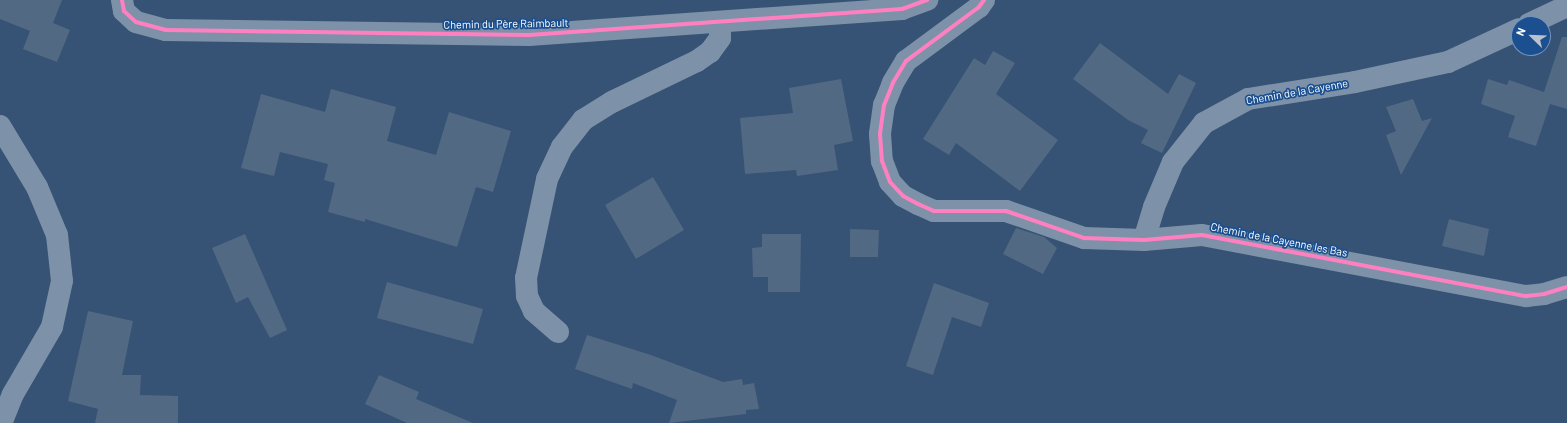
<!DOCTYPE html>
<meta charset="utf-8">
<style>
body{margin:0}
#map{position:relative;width:1567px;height:423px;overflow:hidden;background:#365274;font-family:Barlow,sans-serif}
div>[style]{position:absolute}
.building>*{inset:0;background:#526984}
.minor>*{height:22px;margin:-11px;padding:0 11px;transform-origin:11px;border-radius:11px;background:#7d92a8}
.tertiary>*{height:22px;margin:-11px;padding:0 11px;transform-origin:11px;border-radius:11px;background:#7d92a8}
.cycleway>*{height:4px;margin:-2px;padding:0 2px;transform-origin:2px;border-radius:2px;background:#ff80c0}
span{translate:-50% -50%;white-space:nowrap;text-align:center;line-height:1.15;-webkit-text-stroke:3.5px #1b4f8f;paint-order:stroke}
.street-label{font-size:11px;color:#fff}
.north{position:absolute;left:1511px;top:16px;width:40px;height:40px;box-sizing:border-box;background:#1b4f8f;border:1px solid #7695bc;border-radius:50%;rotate:293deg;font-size:11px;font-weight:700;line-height:16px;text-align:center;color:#fff}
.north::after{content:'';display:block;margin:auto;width:14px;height:18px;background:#b9c2ce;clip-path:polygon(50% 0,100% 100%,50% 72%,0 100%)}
</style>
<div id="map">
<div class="building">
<div style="clip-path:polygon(0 0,62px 0,53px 23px,70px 30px,57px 62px,23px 49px,30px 31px,0 19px)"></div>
<div style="clip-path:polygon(1562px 37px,1567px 37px,1567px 109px,1550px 104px,1536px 146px,1508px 137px,1515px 116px,1481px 104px,1488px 79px,1507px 85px,1509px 80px,1544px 92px)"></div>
<div style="clip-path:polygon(1100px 43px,1168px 94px,1179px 74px,1196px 83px,1162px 153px,1141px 143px,1148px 130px,1128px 120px,1073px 79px)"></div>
<div style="clip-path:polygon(993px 51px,1015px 63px,996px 94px,1058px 140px,1020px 191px,956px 143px,949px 155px,923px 139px,974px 58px,985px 65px)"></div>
<div style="clip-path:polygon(841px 79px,853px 141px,834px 145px,838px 170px,797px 176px,796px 170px,745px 174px,740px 118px,793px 113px,789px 88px)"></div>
<div style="clip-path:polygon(331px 89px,396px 107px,387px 141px,436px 155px,449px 112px,511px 131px,493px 192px,476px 187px,457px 247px,365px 219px,365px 222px,328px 212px,335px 183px,324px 180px,328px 164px,280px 152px,274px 176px,241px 168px,261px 94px,325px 112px)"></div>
<div style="clip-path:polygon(1413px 99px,1422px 121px,1432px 118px,1401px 175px,1386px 135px,1396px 131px,1386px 107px)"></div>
<div style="clip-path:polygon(653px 177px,684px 230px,636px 259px,605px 205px)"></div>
<div style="clip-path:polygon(1449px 219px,1489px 229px,1484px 256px,1442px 246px)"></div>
<div style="clip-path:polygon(1016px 228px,1044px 237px,1057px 248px,1043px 274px,1003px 254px)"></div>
<div style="clip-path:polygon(850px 229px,879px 230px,878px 257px,850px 257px)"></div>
<div style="clip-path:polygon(245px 234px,287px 330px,270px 338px,248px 297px,236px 303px,212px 248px)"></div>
<div style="clip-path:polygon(762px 234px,801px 234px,800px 292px,768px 292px,768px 277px,753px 277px,752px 248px,762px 247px)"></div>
<div style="clip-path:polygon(387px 282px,483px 309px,473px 344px,377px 318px)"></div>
<div style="clip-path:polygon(934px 283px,989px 303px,981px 327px,952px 317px,933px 375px,906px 366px)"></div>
<div style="clip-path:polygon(88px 311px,133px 321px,122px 375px,141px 375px,140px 395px,178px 396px,178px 423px,95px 423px,98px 409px,68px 401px)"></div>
<div style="clip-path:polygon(587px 335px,651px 355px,723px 382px,742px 379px,743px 385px,754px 383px,759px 409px,746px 410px,746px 414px,669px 423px,677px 400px,633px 383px,632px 389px,575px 369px)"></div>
<div style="clip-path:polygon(379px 375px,419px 392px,416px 399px,473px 423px,407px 423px,365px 404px)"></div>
</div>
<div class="minor">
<div style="left:984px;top:0;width:9px;rotate:126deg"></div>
<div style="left:979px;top:7px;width:91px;rotate:143.5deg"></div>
<div style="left:906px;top:61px;width:26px;rotate:121deg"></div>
<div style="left:893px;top:83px;width:24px;rotate:112deg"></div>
<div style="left:884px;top:105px;width:29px;rotate:98deg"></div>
<div style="left:880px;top:134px;width:27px;rotate:86deg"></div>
<div style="left:882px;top:161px;width:22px;rotate:69deg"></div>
<div style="left:890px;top:182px;width:19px;rotate:47deg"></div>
<div style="left:903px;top:196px;width:17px;rotate:28deg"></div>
<div style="left:918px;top:204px;width:17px;rotate:24deg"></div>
<div style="left:934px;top:211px;width:72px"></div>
<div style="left:1006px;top:211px;width:83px;rotate:19.1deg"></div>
<div style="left:1084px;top:238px;width:60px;rotate:1.9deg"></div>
<div style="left:1144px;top:240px;width:58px;rotate:-4.9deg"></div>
<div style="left:1202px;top:235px;width:330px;rotate:10.7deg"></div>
<div style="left:1526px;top:296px;width:18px;rotate:-6deg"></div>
<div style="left:1544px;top:294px;width:24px;rotate:-17deg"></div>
<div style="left:1529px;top:24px;width:42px;rotate:-25.3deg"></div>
<div style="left:0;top:126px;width:71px;rotate:58.8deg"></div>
<div style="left:37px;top:187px;width:52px;rotate:67.4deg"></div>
<div style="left:57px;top:235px;width:46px;rotate:83.8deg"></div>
<div style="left:62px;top:281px;width:47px;rotate:102.3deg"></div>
<div style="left:52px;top:327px;width:78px;rotate:120.2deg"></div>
<div style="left:13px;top:394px;width:31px;rotate:112deg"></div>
<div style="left:1144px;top:240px;width:34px;rotate:-73deg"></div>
<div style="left:1154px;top:207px;width:49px;rotate:-67.1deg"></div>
<div style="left:1173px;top:162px;width:50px;rotate:-51.5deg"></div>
<div style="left:1204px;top:123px;width:50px;rotate:-28.6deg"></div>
<div style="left:1248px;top:99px;width:108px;rotate:-9deg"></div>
<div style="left:1355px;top:82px;width:95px;rotate:-12.1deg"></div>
<div style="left:1448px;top:62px;width:78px;rotate:-24.9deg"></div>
<div style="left:558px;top:332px;width:32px;rotate:-139deg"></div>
<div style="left:534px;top:311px;width:17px;rotate:-115deg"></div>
<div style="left:527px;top:296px;width:18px;rotate:-93deg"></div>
<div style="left:526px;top:278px;width:101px;rotate:-78deg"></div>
<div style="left:547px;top:179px;width:35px;rotate:-65deg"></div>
<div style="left:562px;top:147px;width:34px;rotate:-52deg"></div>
<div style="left:583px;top:120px;width:34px;rotate:-32deg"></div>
<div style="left:612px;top:102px;width:94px;rotate:-25.8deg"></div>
<div style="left:697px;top:61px;width:16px;rotate:-35deg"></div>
<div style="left:710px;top:52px;width:17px;rotate:-54deg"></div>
<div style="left:720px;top:38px;width:15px;rotate:-90deg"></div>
</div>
<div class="tertiary">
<div style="left:122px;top:0;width:11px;rotate:80deg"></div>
<div style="left:124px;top:11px;width:16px;rotate:43deg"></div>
<div style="left:136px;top:22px;width:31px;rotate:15deg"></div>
<div style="left:166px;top:30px;width:363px;rotate:0.8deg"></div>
<div style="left:529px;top:35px;width:374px;rotate:-4deg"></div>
<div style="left:902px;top:9px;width:27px;rotate:-20deg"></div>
</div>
<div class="cycleway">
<div style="left:122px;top:0;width:11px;rotate:80deg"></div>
<div style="left:124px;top:11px;width:16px;rotate:43deg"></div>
<div style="left:136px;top:22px;width:31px;rotate:15deg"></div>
<div style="left:166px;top:30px;width:363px;rotate:0.8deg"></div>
<div style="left:529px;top:35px;width:374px;rotate:-4deg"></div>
<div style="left:902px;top:9px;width:27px;rotate:-20deg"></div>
<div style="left:984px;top:0;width:9px;rotate:126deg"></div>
<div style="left:979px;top:7px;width:91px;rotate:143.5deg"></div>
<div style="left:906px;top:61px;width:26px;rotate:121deg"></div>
<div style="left:893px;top:83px;width:24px;rotate:112deg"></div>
<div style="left:884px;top:105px;width:29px;rotate:98deg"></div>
<div style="left:880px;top:134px;width:27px;rotate:86deg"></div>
<div style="left:882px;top:161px;width:22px;rotate:69deg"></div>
<div style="left:890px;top:182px;width:19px;rotate:47deg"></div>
<div style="left:903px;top:196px;width:17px;rotate:28deg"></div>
<div style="left:918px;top:204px;width:17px;rotate:24deg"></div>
<div style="left:934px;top:211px;width:72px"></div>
<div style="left:1006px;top:211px;width:83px;rotate:19.1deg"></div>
<div style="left:1084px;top:238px;width:60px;rotate:1.9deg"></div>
<div style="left:1144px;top:240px;width:58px;rotate:-4.9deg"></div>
<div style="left:1202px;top:235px;width:330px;rotate:10.7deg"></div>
<div style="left:1526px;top:296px;width:18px;rotate:-6deg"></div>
<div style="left:1544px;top:294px;width:24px;rotate:-17deg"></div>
</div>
<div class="street-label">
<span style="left:506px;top:24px;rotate:-1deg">Chemin du Père Raimbault</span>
<span style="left:1297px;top:92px;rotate:-10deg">Chemin de la Cayenne</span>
<span style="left:1279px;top:240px;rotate:11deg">Chemin de la Cayenne les Bas</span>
</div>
<div class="north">N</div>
</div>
